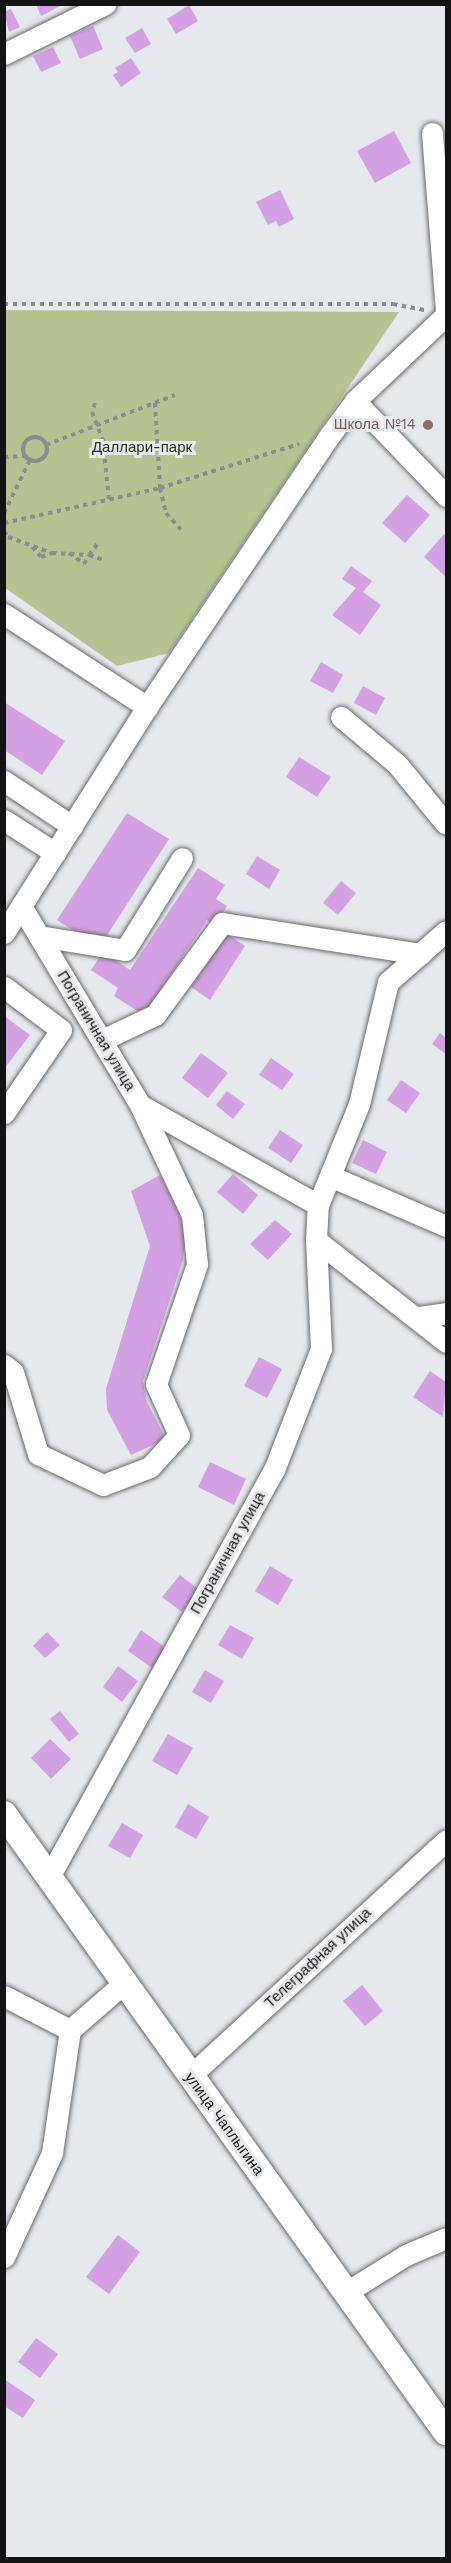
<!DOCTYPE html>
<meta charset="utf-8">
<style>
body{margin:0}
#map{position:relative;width:451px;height:2563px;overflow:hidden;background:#e5e8ec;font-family:"Work Sans",sans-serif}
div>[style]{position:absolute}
.green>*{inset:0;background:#b6c391}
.building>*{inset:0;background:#d5a0e3}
.path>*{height:4px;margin-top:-2px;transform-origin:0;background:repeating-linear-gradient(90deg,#8a8d8f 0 4.5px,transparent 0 9px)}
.path>.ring{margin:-2px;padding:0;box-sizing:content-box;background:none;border:4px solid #8a8d8f;border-radius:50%}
.roads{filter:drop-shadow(0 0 2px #67696d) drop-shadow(0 0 2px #67696d)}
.minor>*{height:21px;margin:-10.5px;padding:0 10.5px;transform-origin:10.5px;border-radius:10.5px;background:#fff}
.major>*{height:26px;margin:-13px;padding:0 13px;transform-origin:13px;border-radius:13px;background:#fff}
.dots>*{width:16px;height:16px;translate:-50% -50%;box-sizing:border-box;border:3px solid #e5e8ec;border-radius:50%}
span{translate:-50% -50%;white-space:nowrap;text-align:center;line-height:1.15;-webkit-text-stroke:6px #e5e8ec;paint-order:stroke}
.education-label{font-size:15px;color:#785e54}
.right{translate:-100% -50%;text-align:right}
.park-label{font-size:15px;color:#2a310e}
.street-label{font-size:15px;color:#121314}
.frame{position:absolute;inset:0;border:6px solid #121314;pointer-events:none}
</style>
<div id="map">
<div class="green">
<div style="clip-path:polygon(5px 310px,399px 312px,169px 653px,117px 666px,5px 588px)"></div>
</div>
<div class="building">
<div style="clip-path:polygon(36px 4px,64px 4px,41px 16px)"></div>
<div style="clip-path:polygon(189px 5px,198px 21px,176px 34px,167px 19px)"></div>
<div style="clip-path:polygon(11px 9px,20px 27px,9px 32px,4px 12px)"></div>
<div style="clip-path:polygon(93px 26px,103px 49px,80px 59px,70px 36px)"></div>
<div style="clip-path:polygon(142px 28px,151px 44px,135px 53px,125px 38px)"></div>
<div style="clip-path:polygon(53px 47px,61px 63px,41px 72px,33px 56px)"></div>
<div style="clip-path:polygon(131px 58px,141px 73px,121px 87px,113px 75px,118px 72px,115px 68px)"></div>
<div style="clip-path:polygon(394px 131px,411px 163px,375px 183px,357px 151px)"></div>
<div style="clip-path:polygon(280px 190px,294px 219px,279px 227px,276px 221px,268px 225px,256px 202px)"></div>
<div style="clip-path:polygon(407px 495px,430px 515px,405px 543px,382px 523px)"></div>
<div style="clip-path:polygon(444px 534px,446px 537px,446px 577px,424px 557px)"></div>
<div style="clip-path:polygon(351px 566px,372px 581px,363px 592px,381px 605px,360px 635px,332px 615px,356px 588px,342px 579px)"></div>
<div style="clip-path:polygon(321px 662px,343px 675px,333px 693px,310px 681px)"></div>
<div style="clip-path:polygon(363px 686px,385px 698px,376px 715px,354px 703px)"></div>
<div style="clip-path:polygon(4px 702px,65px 741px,42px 775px,4px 750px)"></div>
<div style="clip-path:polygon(299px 757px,331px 777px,317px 797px,286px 777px)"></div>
<div style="clip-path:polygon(127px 813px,169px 839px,104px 940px,86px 939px,57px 920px)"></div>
<div style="clip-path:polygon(257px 856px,280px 870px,269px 889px,246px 874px)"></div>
<div style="clip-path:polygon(198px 868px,225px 885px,216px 899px,227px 906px,215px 925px,207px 920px,144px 1015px,114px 996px,118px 988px,91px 970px,103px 952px,130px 970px)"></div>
<div style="clip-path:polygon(341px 881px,356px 893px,338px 915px,323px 903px)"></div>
<div style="clip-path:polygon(226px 933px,245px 946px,210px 1000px,191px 987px)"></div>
<div style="clip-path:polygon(4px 1016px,30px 1035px,4px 1069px)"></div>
<div style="clip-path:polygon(440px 1033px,446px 1038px,446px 1054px,432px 1044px)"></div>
<div style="clip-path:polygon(201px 1053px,228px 1073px,208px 1098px,182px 1078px)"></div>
<div style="clip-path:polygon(271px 1058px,294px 1074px,282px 1090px,259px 1075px)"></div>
<div style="clip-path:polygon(401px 1080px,420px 1093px,406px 1113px,387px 1100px)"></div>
<div style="clip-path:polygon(227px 1091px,245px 1104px,233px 1119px,216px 1105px)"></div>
<div style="clip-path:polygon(280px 1130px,303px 1145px,291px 1163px,268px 1148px)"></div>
<div style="clip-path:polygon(363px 1140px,387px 1152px,376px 1174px,352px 1163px)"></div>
<div style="clip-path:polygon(233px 1174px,258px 1195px,243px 1214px,217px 1192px)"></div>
<div style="clip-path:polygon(160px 1175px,180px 1214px,185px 1239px,183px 1260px,143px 1381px,147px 1402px,166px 1439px,131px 1455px,107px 1410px,106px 1389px,150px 1246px,131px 1191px)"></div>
<div style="clip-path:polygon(275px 1220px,292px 1234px,268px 1260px,250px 1244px)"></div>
<div style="clip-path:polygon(259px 1357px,282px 1369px,267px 1398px,244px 1386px)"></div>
<div style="clip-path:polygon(430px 1371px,446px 1382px,443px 1417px,413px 1397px)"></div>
<div style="clip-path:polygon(210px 1462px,246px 1479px,234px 1505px,198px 1487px)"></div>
<div style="clip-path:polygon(270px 1566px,293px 1580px,278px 1605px,255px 1591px)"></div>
<div style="clip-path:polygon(180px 1575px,199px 1590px,182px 1612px,162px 1597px)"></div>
<div style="clip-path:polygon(230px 1625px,254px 1638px,242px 1659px,218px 1645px)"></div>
<div style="clip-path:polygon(141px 1630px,166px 1648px,152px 1668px,128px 1651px)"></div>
<div style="clip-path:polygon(47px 1632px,60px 1645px,45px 1658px,33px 1646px)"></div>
<div style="clip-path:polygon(118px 1666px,138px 1681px,122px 1702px,103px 1687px)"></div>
<div style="clip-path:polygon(205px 1670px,224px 1681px,211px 1703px,192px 1692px)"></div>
<div style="clip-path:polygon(60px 1711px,79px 1734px,69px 1742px,50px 1719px)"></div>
<div style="clip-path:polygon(168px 1734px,193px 1748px,177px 1775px,152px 1761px)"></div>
<div style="clip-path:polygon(50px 1739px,71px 1759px,51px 1779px,31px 1758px)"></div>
<div style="clip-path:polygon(188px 1804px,209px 1817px,196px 1839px,175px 1827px)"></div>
<div style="clip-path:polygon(122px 1823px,143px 1835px,130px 1858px,108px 1846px)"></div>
<div style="clip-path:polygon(362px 1985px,383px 2011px,365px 2026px,343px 2001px)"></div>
<div style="clip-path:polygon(118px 2235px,140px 2252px,109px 2294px,86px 2277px)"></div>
<div style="clip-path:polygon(36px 2338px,58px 2354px,40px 2378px,18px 2362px)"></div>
<div style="clip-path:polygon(4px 2379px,35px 2400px,23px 2418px,4px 2406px)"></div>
</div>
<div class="path">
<div style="left:4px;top:304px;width:389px"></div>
<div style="left:393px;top:304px;width:33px;rotate:11deg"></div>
<div style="left:95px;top:403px;width:9px;rotate:108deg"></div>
<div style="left:92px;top:412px;width:31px;rotate:69deg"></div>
<div style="left:103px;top:441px;width:59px;rotate:84.2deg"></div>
<div style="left:155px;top:403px;width:85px;rotate:86.6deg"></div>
<div style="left:160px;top:488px;width:26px;rotate:77deg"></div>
<div style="left:166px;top:513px;width:27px;rotate:48deg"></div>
<div class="ring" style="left:23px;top:437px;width:20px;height:20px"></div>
<div style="left:46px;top:445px;width:138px;rotate:-21.2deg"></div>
<div style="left:4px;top:457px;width:21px;rotate:-3deg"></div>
<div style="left:4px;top:513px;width:59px;rotate:-63.9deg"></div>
<div style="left:4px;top:523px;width:160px;rotate:-12.6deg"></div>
<div style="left:160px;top:488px;width:146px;rotate:-17.6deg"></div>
<div style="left:4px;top:531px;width:7px;rotate:56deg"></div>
<div style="left:8px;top:537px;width:47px;rotate:20deg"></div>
<div style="left:52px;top:553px;width:37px;rotate:3deg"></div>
<div style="left:89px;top:555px;width:15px;rotate:-53deg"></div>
<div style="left:32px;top:547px;width:13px;rotate:48deg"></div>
<div style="left:41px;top:557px;width:12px;rotate:-20deg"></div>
<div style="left:69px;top:553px;width:19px;rotate:36deg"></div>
<div style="left:84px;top:564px;width:10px;rotate:-61deg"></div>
<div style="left:89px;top:555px;width:16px;rotate:18deg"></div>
</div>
<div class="roads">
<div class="minor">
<div style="left:4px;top:54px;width:113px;rotate:-26.3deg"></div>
<div style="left:432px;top:133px;width:178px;rotate:85.5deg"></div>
<div style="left:355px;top:401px;width:132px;rotate:46.2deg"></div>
<div style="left:4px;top:614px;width:171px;rotate:33deg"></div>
<div style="left:341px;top:717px;width:73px;rotate:40deg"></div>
<div style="left:397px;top:764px;width:77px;rotate:50.8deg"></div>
<div style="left:4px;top:781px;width:82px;rotate:33.5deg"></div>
<div style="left:4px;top:820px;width:61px;rotate:32.9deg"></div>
<div style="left:21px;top:906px;width:232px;rotate:59.1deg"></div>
<div style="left:140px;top:1105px;width:204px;rotate:29.3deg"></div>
<div style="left:318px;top:1205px;width:109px;rotate:-67.9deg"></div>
<div style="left:359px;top:1104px;width:125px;rotate:-76.6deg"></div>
<div style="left:388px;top:982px;width:77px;rotate:-41.3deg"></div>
<div style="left:4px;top:933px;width:267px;rotate:-57.7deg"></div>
<div style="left:147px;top:707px;width:328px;rotate:-56.1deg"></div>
<div style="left:330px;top:435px;width:42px;rotate:-53.7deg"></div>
<div style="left:355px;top:401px;width:125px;rotate:-43.4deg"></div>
<div style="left:39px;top:936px;width:87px;rotate:9.2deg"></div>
<div style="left:125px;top:950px;width:108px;rotate:-58.2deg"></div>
<div style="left:4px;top:987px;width:71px;rotate:37deg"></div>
<div style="left:61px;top:1030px;width:101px;rotate:124.5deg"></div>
<div style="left:102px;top:1040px;width:59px;rotate:-25.3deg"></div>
<div style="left:155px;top:1015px;width:114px;rotate:-53.9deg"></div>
<div style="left:222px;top:923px;width:201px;rotate:8.9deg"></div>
<div style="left:330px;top:1176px;width:126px;rotate:23.3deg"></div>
<div style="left:316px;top:1240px;width:165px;rotate:38.1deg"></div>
<div style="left:419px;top:1317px;width:27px;rotate:-8deg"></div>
<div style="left:4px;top:1365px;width:11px;rotate:38deg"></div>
<div style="left:13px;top:1372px;width:86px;rotate:73deg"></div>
<div style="left:38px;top:1454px;width:72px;rotate:25.5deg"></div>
<div style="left:103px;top:1485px;width:50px;rotate:-21deg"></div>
<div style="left:150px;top:1467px;width:43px;rotate:-47.8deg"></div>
<div style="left:179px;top:1435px;width:56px;rotate:-114.3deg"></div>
<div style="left:156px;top:1384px;width:127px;rotate:-71.1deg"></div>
<div style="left:197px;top:1264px;width:49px;rotate:-95.8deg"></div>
<div style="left:192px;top:1215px;width:122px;rotate:-115.3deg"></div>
<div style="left:49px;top:1877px;width:465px;rotate:-61.1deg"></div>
<div style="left:274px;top:1470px;width:130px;rotate:-68.8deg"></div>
<div style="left:321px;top:1349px;width:109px;rotate:-92.6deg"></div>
<div style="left:316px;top:1240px;width:35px;rotate:-87deg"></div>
<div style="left:4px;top:1996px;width:74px;rotate:27.3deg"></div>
<div style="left:190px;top:2076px;width:348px;rotate:-42.6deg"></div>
<div style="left:4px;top:2257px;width:115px;rotate:-65.2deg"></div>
<div style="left:52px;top:2153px;width:124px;rotate:-81.7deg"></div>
<div style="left:70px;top:2030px;width:70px;rotate:-41deg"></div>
<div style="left:345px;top:2293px;width:72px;rotate:-31.9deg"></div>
<div style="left:406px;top:2255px;width:43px;rotate:-23deg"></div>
</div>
<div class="major">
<div style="left:4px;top:1814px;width:760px;rotate:54.43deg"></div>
</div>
</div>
<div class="dots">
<div style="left:428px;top:425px;background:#8d6e63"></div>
</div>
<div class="education-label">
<span class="right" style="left:416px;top:425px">Школа №14</span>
</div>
<div class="park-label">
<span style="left:142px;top:448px">Даллари-парк</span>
</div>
<div class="street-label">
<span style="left:96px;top:1031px;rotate:59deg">Пограничная улица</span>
<span style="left:228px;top:1553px;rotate:-61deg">Пограничная улица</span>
<span style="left:318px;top:1958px;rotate:-43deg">Телеграфная улица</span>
<span style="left:224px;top:2124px;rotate:54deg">улица Чаплыгина</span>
</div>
<div class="frame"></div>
</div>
